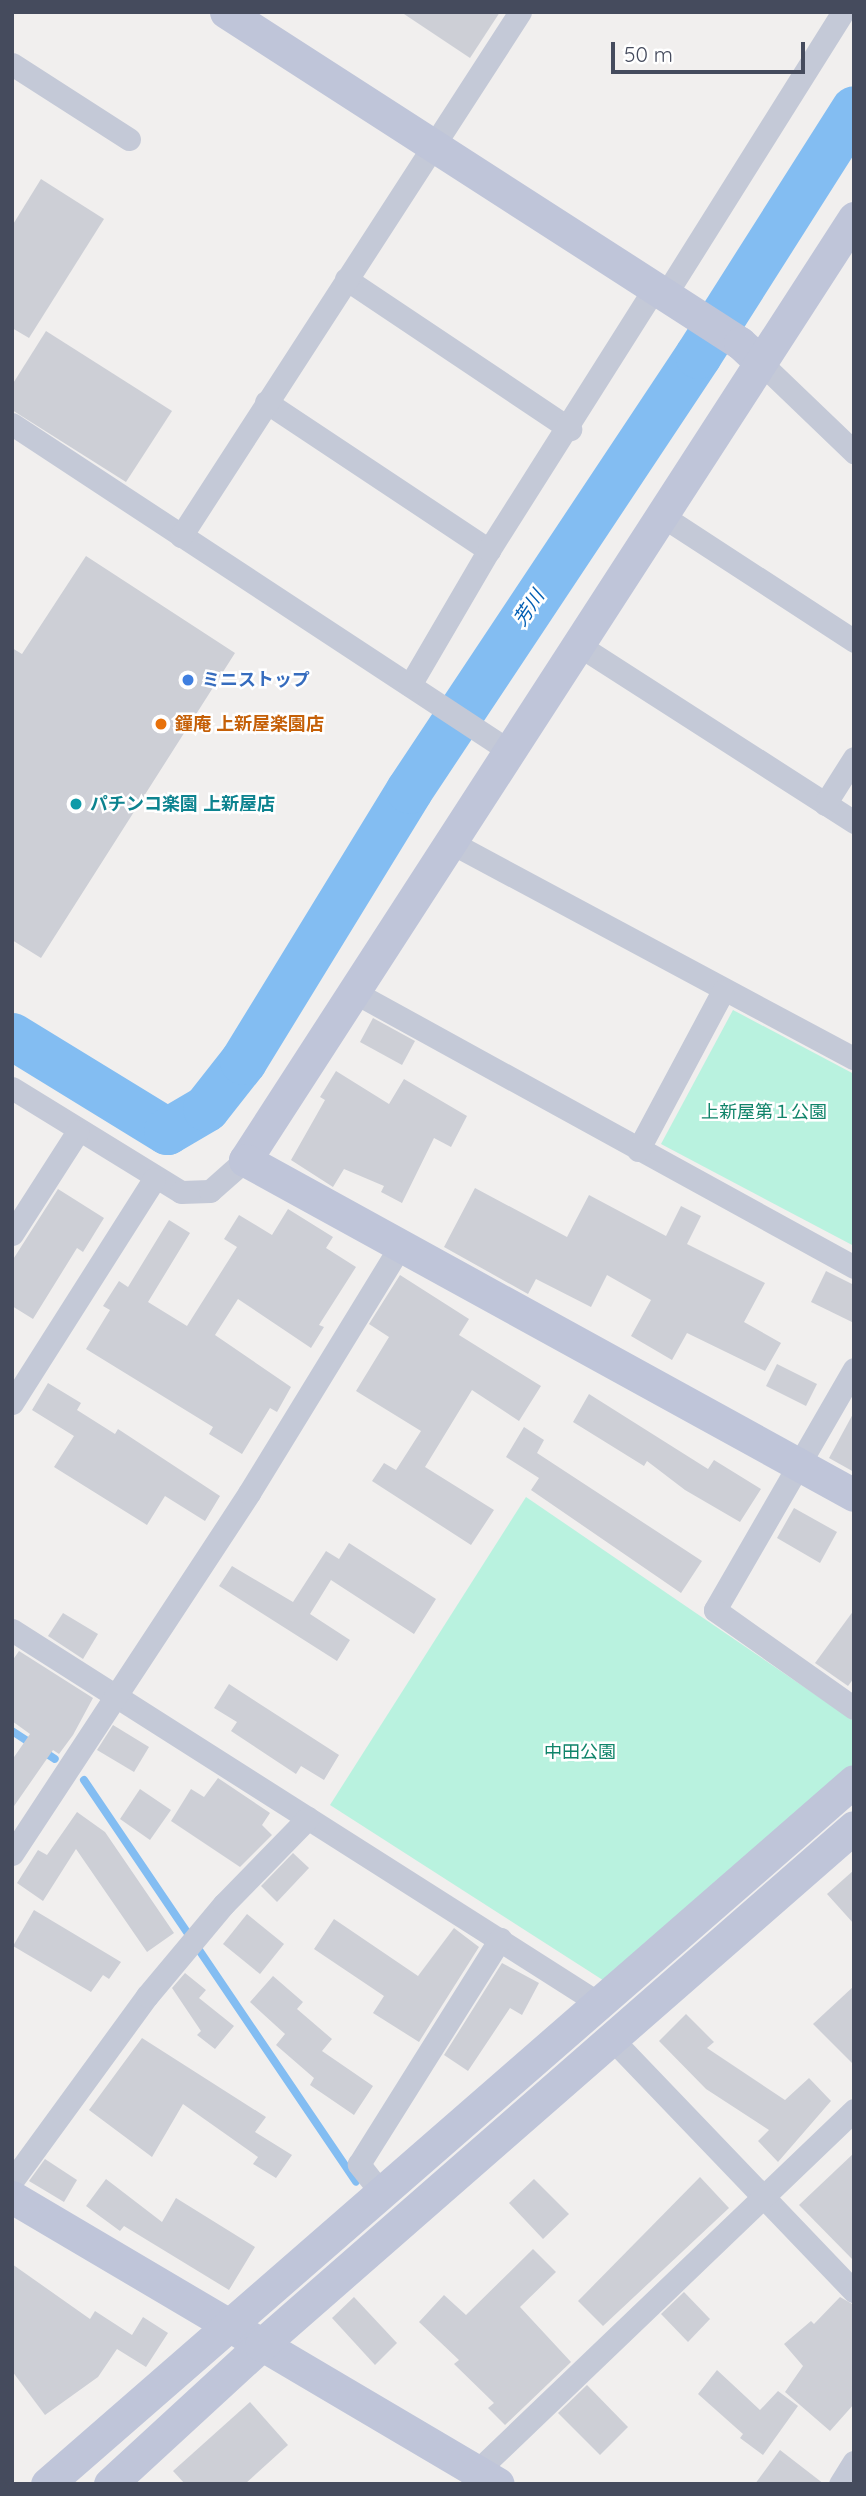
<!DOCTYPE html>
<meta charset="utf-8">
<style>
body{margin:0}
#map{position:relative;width:866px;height:2496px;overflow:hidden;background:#f1efee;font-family:Quicksand,"Noto Sans JP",sans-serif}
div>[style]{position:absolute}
.green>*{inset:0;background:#b9f2df}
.stream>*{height:8px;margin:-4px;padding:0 4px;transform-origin:4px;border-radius:4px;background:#83bdf2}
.river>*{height:47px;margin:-23.5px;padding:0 23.5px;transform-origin:23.5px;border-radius:23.5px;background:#83bdf2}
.building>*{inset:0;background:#cdcfd6}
.street>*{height:23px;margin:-11.5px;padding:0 11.5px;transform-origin:11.5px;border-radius:11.5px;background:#c4c9d7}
.secondary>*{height:33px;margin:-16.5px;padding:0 16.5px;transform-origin:16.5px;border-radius:16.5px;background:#bfc5d9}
.dots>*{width:19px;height:19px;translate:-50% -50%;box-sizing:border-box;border:4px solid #fff;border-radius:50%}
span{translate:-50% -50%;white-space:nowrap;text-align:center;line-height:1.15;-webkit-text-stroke:5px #fff;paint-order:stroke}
.shop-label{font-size:18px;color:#366cbe;font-weight:700}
.left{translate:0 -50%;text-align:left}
.food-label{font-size:18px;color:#c56008;font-weight:700}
.culture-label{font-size:18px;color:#0d838f;font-weight:700}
.park-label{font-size:18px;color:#10846a}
.water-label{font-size:19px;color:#025eb3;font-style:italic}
.frame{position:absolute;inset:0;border:14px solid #454b5d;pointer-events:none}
.scale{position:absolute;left:611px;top:42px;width:194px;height:32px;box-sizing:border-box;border:4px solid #454b5d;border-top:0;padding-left:9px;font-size:21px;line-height:24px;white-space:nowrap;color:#454b5d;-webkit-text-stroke:5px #fff;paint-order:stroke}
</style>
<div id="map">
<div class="green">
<div style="clip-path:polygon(733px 1010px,854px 1074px,854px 1246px,661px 1144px)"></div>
<div style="clip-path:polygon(526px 1497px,854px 1721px,854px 1770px,609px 1984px,330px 1805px)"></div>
</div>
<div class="stream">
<div style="left:12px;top:1731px;width:51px;rotate:33.1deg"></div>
<div style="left:84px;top:1780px;width:485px;rotate:55.9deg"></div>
</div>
<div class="river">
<div style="left:12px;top:1036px;width:182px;rotate:31.5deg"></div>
<div style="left:167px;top:1131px;width:45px;rotate:-30.5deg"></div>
<div style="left:206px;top:1108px;width:60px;rotate:-51.8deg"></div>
<div style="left:243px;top:1061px;width:318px;rotate:-58.5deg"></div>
<div style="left:409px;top:790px;width:522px;rotate:-56.4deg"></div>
<div style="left:698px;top:355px;width:291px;rotate:-57.6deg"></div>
</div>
<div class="building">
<div style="clip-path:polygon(401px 12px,500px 12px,470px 58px)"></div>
<div style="clip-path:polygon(41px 179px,104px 219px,29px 338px,12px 328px,12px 226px)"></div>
<div style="clip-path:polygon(46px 331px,172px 411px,126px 482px,12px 410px,12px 385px)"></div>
<div style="clip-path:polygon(86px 556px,235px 653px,41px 958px,12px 940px,12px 648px,22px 654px)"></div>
<div style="clip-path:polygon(373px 1018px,415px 1041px,402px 1065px,360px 1042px)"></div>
<div style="clip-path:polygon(336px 1071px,389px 1104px,404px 1079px,467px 1116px,451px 1147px,434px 1138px,402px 1203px,381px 1192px,384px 1186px,344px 1169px,333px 1187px,291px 1160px,325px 1100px,320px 1097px)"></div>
<div style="clip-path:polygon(475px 1188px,567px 1237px,589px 1195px,666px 1236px,681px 1206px,701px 1216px,687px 1244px,765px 1283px,744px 1322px,781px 1343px,765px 1371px,687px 1333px,672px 1360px,631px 1336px,651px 1300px,607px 1275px,591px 1307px,536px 1279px,528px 1294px,444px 1247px)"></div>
<div style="clip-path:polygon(58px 1189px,104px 1218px,83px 1252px,77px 1248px,33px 1319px,12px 1306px,12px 1261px)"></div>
<div style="clip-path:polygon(288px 1209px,333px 1237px,326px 1248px,356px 1267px,319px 1325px,324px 1327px,311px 1348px,238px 1299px,215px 1335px,291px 1387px,277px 1412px,270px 1408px,242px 1454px,209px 1434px,213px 1427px,86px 1349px,110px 1310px,103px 1306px,119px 1281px,128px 1287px,169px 1220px,190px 1233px,148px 1302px,187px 1326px,237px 1247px,224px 1239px,239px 1215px,272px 1235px)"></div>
<div style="clip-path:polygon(826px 1271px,854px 1285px,854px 1323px,811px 1302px)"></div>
<div style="clip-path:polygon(400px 1275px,469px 1319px,459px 1335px,541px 1386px,519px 1421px,472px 1390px,425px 1467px,494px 1510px,471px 1545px,372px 1481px,384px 1463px,396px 1470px,421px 1431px,356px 1391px,389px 1337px,369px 1324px)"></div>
<div style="clip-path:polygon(777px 1364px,817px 1384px,806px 1406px,766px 1386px)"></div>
<div style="clip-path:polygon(48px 1383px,81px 1403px,77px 1410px,115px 1434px,118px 1429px,220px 1496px,205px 1521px,165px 1496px,147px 1525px,54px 1467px,74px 1436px,32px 1410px)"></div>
<div style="clip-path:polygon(589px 1394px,708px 1469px,714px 1460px,761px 1489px,740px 1522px,685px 1490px,647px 1461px,644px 1466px,573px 1422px)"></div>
<div style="clip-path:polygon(854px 1412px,854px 1472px,829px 1458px)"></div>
<div style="clip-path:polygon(524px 1427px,544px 1440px,537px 1453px,702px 1561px,681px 1593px,531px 1490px,539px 1478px,506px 1457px)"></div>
<div style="clip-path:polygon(794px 1508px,837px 1532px,820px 1563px,777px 1538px)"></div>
<div style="clip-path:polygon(349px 1543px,436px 1599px,414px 1634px,331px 1580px,310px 1614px,350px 1640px,337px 1661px,219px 1586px,232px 1566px,293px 1602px,326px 1551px,339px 1559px)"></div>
<div style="clip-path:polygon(854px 1610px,854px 1678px,848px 1686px,815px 1663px)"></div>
<div style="clip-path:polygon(63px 1613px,98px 1634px,83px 1659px,48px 1636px)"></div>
<div style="clip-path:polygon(19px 1651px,93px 1698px,73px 1735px,59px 1754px,53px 1750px,12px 1809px,12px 1760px,30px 1734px,12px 1721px,12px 1661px)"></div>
<div style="clip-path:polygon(229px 1684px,339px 1755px,324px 1780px,301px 1766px,296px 1774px,231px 1731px,237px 1722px,214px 1708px)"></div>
<div style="clip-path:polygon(113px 1725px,149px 1747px,134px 1772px,97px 1750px)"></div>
<div style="clip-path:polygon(218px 1778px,270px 1813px,262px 1825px,272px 1835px,240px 1867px,171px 1821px,191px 1789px,204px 1797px)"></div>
<div style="clip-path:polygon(140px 1789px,171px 1810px,150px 1840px,120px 1819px)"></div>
<div style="clip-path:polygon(77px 1812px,105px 1832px,174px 1933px,147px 1952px,76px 1849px,43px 1901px,17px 1883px,38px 1850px,47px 1855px)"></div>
<div style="clip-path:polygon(293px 1853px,309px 1868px,277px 1902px,261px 1886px)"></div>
<div style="clip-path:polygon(854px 1870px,854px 1924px,827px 1894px)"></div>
<div style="clip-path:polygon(34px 1910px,121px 1962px,109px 1979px,103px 1975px,91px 1992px,13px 1946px)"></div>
<div style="clip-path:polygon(247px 1914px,284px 1944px,260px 1974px,223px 1944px)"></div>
<div style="clip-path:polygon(334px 1919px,418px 1976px,454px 1928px,479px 1947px,419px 2042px,373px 2013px,384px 1996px,314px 1949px)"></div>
<div style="clip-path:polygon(502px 1963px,539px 1983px,522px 2015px,510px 2008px,468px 2071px,444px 2055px)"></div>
<div style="clip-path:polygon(185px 1973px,206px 1990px,199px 1998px,234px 2026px,215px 2049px,197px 2035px,201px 2031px,172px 1988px)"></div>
<div style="clip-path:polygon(273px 1976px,303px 2002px,297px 2009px,332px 2039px,322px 2051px,373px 2086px,354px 2115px,310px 2085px,314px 2078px,276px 2045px,285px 2034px,250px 2002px)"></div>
<div style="clip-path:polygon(854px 1986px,854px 2065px,813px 2024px)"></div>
<div style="clip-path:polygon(686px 2014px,714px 2042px,707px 2048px,785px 2100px,809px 2078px,831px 2101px,778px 2162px,758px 2141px,769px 2130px,706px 2089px,659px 2041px)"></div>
<div style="clip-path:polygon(142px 2038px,266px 2117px,255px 2132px,292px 2155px,276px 2178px,253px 2164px,258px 2157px,183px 2104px,152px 2157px,89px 2110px)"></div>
<div style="clip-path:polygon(854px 2153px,854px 2261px,799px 2205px)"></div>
<div style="clip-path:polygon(45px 2159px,77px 2180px,64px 2202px,29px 2181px)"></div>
<div style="clip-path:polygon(700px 2177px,729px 2208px,603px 2326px,578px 2301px)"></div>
<div style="clip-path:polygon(106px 2179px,162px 2222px,176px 2198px,255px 2247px,229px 2290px,124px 2226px,120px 2231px,86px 2206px)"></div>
<div style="clip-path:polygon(534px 2179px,569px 2214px,543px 2239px,509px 2203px)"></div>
<div style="clip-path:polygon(533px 2249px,556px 2272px,520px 2307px,571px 2362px,505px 2425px,488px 2408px,494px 2403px,454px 2364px,459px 2360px,419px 2322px,444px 2295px,466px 2315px)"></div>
<div style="clip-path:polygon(12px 2264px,90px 2319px,95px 2311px,132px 2335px,143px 2317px,168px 2333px,146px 2367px,117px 2349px,98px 2377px,45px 2415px,12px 2371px)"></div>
<div style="clip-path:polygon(684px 2292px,710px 2319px,688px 2342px,661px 2314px)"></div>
<div style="clip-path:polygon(354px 2297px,397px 2343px,375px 2365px,332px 2318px)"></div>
<div style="clip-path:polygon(840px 2297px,854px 2305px,854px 2404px,830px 2431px,785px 2392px,803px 2366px,784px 2344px,811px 2321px,814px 2324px)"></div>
<div style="clip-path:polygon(717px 2370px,760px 2410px,778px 2391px,798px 2406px,763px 2455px,740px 2438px,743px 2434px,698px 2394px)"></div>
<div style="clip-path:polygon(587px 2385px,628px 2427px,600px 2455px,558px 2413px)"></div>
<div style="clip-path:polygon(250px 2402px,288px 2445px,245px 2484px,185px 2484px,173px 2471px)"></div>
<div style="clip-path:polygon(780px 2450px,824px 2484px,755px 2484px)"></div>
</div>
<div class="street">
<div style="left:12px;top:64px;width:139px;rotate:32.7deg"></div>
<div style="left:346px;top:279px;width:270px;rotate:33.8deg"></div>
<div style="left:664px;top:297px;width:337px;rotate:-57.9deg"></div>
<div style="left:759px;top:361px;width:132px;rotate:43.8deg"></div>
<div style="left:266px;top:402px;width:268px;rotate:33.6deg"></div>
<div style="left:12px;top:424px;width:597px;rotate:33.32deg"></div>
<div style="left:664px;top:517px;width:227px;rotate:33.1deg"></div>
<div style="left:181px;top:536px;width:624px;rotate:-57.1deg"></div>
<div style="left:580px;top:646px;width:326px;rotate:32.7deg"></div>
<div style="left:410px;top:685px;width:156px;rotate:-59.7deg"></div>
<div style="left:489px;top:550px;width:307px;rotate:-57.7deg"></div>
<div style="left:825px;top:804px;width:54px;rotate:-57.8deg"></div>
<div style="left:452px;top:843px;width:456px;rotate:28.2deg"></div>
<div style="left:354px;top:992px;width:571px;rotate:28.81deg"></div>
<div style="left:12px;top:1088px;width:198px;rotate:31.6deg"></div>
<div style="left:181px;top:1192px;width:29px;rotate:-2deg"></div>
<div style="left:210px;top:1191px;width:47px;rotate:-41.5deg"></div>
<div style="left:638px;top:1150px;width:180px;rotate:-61.9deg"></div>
<div style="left:12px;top:1234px;width:122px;rotate:-57.3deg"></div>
<div style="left:854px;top:1369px;width:278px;rotate:120deg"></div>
<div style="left:715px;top:1610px;width:170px;rotate:35.2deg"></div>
<div style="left:12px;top:1403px;width:265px;rotate:-57.6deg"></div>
<div style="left:12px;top:1630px;width:697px;rotate:32.46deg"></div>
<div style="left:12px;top:1854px;width:432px;rotate:-56.7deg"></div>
<div style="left:249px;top:1493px;width:289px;rotate:-58.5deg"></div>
<div style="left:611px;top:2038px;width:351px;rotate:46.2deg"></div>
<div style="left:12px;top:2181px;width:229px;rotate:-53.9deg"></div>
<div style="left:147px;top:1996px;width:120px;rotate:-50.1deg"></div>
<div style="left:224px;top:1904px;width:120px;rotate:-45.7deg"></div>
<div style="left:379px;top:2190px;width:33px;rotate:-128deg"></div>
<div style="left:359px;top:2164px;width:266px;rotate:-57.9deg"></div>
<div style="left:477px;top:2471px;width:522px;rotate:-43.76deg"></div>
<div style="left:840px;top:2484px;width:26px;rotate:-58deg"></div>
</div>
<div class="secondary">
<div style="left:226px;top:12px;width:611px;rotate:32.78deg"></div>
<div style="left:740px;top:343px;width:26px;rotate:43deg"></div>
<div style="left:854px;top:218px;width:1122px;rotate:122.88deg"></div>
<div style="left:245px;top:1160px;width:695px;rotate:28.81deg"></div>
<div style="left:12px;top:2197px;width:564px;rotate:30.56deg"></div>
<div style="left:47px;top:2484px;width:1070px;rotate:-41.06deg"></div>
<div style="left:110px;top:2484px;width:205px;rotate:-42.6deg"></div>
<div style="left:261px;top:2345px;width:787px;rotate:-41.14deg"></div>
</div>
<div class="dots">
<div style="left:188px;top:680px;background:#3f7fe0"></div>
<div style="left:161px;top:724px;background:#e8710a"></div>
<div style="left:76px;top:804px;background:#0f9aa8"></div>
</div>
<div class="shop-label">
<span class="left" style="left:202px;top:680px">ミニストップ</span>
</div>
<div class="food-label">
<span class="left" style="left:175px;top:724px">鐘庵 上新屋楽園店</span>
</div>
<div class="culture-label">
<span class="left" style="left:90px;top:804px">パチンコ楽園 上新屋店</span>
</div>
<div class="park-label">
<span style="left:764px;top:1112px">上新屋第１公園</span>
<span style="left:580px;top:1752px">中田公園</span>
</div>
<div class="water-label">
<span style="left:529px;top:608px;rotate:-56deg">芳川</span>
</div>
<div class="frame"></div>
<div class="scale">50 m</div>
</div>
